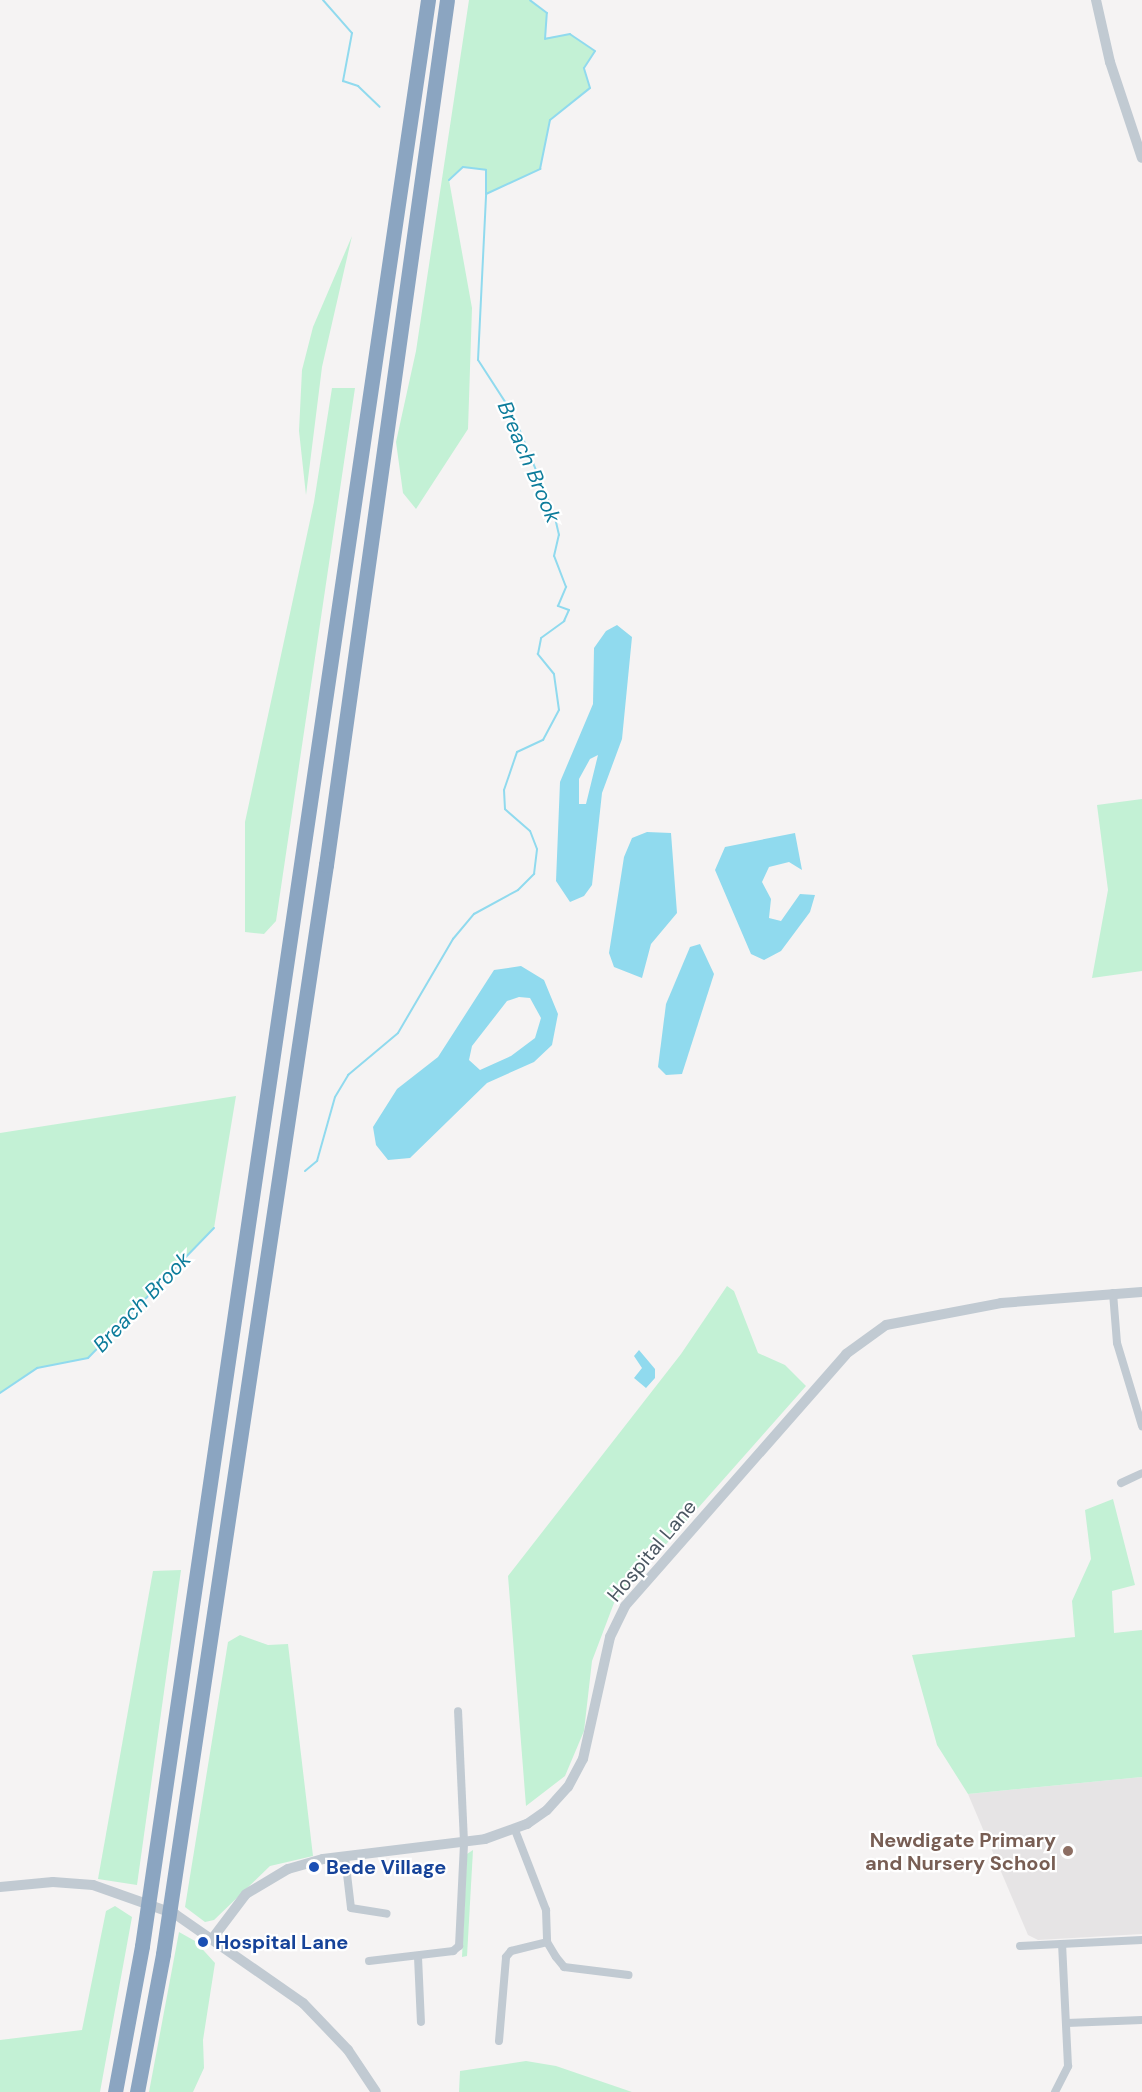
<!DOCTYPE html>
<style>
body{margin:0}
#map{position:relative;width:1142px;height:2092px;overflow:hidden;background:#f5f3f3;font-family:"DM Sans",sans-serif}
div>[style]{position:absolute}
.education>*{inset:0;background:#e6e4e5}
.green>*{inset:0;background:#c3f1d5}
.water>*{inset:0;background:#90daee}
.stream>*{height:2px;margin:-1px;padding:0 1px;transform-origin:1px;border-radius:1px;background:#90daee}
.minor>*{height:8px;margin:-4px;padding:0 4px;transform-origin:4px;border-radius:4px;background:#c1cad2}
.tertiary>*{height:10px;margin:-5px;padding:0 5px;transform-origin:5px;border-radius:5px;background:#c1cad2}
.motorway>*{height:15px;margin:-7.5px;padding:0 7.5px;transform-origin:7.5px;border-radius:7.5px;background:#8ba5c1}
.dots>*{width:16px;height:16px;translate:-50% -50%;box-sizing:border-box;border:3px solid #fff;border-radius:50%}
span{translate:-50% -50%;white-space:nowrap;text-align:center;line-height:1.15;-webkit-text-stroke:4.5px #fff;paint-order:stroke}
.street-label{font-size:20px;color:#4a5661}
.education-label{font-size:20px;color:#785e54;font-weight:700}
.right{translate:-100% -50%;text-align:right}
.transit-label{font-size:20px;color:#164399;font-weight:700}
.left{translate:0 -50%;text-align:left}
.water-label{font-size:21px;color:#0c7c9b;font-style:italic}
</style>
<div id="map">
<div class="education">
<div style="clip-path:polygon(1142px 1777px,1142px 1934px,1038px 1940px,1028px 1935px,968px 1794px)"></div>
</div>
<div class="green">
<div style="clip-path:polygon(469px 0,530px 0,547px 13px,545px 38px,570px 34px,595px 51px,584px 68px,590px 88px,550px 120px,540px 169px,486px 194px,485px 170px,463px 167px,449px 180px,472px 308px,468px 429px,416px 509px,403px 493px,396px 442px,416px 351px)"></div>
<div style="clip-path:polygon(352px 236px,322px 367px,306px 495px,299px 431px,302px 370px,313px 327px)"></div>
<div style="clip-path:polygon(332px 388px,355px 388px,276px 921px,264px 934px,245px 932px,245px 822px,314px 502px)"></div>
<div style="clip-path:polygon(1142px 799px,1142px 971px,1092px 978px,1108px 890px,1097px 805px)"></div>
<div style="clip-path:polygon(236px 1096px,214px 1228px,88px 1358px,37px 1368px,0 1393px,0 1133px)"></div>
<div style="clip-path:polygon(727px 1286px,734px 1291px,758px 1353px,785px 1365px,806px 1386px,614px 1603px,592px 1661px,584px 1731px,565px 1776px,526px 1806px,508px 1576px,681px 1354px)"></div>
<div style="clip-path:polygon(1113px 1499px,1135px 1585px,1112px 1591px,1114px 1633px,1142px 1630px,1142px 1777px,968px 1794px,937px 1745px,912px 1655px,1075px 1637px,1072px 1601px,1091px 1559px,1085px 1510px)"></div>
<div style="clip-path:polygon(181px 1570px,137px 1885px,98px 1879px,153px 1571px)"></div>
<div style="clip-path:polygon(240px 1635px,268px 1645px,288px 1644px,313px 1856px,270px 1866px,214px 1920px,205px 1922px,185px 1907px,228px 1642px)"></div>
<div style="clip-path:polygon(473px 1850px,467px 1956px,462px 1957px,467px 1854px)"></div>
<div style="clip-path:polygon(115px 1906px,132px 1917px,100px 2092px,0 2092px,0 2040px,82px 2030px,106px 1911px)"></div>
<div style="clip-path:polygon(179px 1932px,195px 1941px,215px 1963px,203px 2040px,204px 2068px,193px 2092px,149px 2092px)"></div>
<div style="clip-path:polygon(526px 2061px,556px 2066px,632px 2092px,459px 2092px,460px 2071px)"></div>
</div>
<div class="water">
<div style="clip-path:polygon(evenodd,617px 625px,632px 637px,622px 739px,602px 793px,592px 885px,584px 896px,570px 902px,556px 881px,560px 782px,593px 704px,594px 648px,606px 631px,617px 625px,598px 755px,586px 804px,579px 804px,579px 779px,590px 759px,598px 755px)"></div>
<div style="clip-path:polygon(647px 832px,671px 833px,677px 913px,651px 944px,642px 978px,614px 967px,609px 953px,624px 857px,632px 838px)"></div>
<div style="clip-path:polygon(795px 833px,802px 870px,789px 862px,769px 867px,762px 882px,771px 899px,769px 918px,781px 921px,800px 894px,815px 895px,810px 912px,781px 951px,764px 960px,751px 954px,715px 870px,725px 847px)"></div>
<div style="clip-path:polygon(700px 944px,714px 974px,682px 1074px,666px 1075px,658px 1067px,666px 1004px,690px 947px)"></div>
<div style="clip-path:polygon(evenodd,521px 966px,544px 980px,558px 1014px,552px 1045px,534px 1062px,487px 1083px,410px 1158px,388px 1160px,376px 1145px,373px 1127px,397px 1089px,438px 1057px,494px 970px,521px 966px,519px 997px,530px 998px,541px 1018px,535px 1038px,511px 1056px,480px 1070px,469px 1060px,472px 1046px,507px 1001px,519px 997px)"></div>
<div style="clip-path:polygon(639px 1350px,655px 1369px,655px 1378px,646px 1388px,634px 1378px,642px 1368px,634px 1356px)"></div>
</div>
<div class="stream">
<div style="left:323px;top:0;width:44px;rotate:48.7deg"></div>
<div style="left:352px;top:33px;width:49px;rotate:100.6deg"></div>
<div style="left:343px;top:81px;width:16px;rotate:18deg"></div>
<div style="left:358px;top:86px;width:30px;rotate:44deg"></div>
<div style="left:449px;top:180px;width:19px;rotate:-43deg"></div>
<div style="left:463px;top:167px;width:23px;rotate:7deg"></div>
<div style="left:486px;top:170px;width:24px;rotate:90deg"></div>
<div style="left:305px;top:1171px;width:16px;rotate:-40deg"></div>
<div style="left:317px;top:1161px;width:66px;rotate:-74.3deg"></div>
<div style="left:335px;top:1097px;width:26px;rotate:-59deg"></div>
<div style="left:348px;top:1075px;width:65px;rotate:-40deg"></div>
<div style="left:398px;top:1033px;width:109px;rotate:-59.7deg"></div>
<div style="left:453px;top:939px;width:33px;rotate:-50deg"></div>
<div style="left:474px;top:914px;width:50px;rotate:-28.6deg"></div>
<div style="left:518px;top:890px;width:23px;rotate:-45deg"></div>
<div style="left:534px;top:874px;width:25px;rotate:-83deg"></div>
<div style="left:537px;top:849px;width:19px;rotate:-111deg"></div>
<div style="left:530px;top:831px;width:33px;rotate:-139deg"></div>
<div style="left:505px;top:809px;width:19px;rotate:-93deg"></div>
<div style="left:504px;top:790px;width:40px;rotate:-71.1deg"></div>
<div style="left:517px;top:752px;width:29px;rotate:-25deg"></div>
<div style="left:543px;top:740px;width:34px;rotate:-62deg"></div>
<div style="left:559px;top:710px;width:36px;rotate:-98deg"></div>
<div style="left:554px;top:674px;width:26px;rotate:-129deg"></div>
<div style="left:538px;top:654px;width:16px;rotate:-79deg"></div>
<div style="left:541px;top:638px;width:29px;rotate:-36deg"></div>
<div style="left:564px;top:621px;width:12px;rotate:-66deg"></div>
<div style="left:569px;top:610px;width:12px;rotate:-160deg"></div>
<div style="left:558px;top:606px;width:21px;rotate:-67deg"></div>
<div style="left:566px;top:587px;width:33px;rotate:-111deg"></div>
<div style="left:554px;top:556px;width:22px;rotate:-77deg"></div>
<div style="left:559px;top:535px;width:22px;rotate:-103deg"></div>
<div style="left:554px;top:514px;width:108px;rotate:-112.3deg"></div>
<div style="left:513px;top:414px;width:64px;rotate:-122.9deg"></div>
<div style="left:478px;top:360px;width:166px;rotate:-87.2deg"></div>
<div style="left:486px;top:194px;width:60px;rotate:-24.8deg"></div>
<div style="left:540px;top:169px;width:50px;rotate:-78.5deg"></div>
<div style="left:550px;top:120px;width:51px;rotate:-38.7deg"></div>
<div style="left:590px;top:88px;width:21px;rotate:-107deg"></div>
<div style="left:584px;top:68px;width:20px;rotate:-57deg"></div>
<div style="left:595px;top:51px;width:30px;rotate:-146deg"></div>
<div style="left:570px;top:34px;width:25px;rotate:169deg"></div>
<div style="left:545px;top:39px;width:26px;rotate:-86deg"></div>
<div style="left:547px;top:13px;width:21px;rotate:-143deg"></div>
<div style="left:0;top:1393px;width:45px;rotate:-34deg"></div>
<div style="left:37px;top:1368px;width:52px;rotate:-11.1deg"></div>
<div style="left:88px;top:1358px;width:181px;rotate:-45.9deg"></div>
</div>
<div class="minor">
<div style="left:1113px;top:1293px;width:50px;rotate:85.4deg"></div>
<div style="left:1117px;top:1343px;width:87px;rotate:73.2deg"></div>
<div style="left:1121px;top:1483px;width:23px;rotate:-25deg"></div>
<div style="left:515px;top:1830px;width:86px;rotate:68.8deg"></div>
<div style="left:546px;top:1910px;width:32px;rotate:88deg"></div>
<div style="left:547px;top:1942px;width:17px;rotate:59deg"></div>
<div style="left:556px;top:1957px;width:13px;rotate:51deg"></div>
<div style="left:564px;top:1967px;width:65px;rotate:7deg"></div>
<div style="left:345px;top:1857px;width:51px;rotate:83.3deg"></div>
<div style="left:351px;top:1908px;width:36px;rotate:9deg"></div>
<div style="left:1020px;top:1946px;width:122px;rotate:-2.8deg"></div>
<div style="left:418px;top:1957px;width:65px;rotate:87.4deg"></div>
<div style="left:369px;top:1961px;width:85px;rotate:-6.8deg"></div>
<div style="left:453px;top:1951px;width:8px;rotate:-40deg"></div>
<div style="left:459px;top:1946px;width:104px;rotate:-87.2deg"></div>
<div style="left:464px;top:1842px;width:131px;rotate:-92.6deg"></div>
<div style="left:1067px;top:2023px;width:75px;rotate:-2.3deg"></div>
<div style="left:499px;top:2041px;width:84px;rotate:-85.2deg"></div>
<div style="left:506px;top:1957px;width:8px;rotate:-50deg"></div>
<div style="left:511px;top:1951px;width:37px;rotate:-14deg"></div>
<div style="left:1055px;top:2092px;width:29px;rotate:-63deg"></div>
<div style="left:1068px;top:2066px;width:122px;rotate:-92.8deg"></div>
</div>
<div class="tertiary">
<div style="left:1096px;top:0;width:64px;rotate:77.3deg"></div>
<div style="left:1110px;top:62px;width:101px;rotate:71.6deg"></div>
<div style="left:0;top:1887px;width:53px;rotate:-5.4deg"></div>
<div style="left:53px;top:1882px;width:40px;rotate:4.3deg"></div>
<div style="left:93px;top:1885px;width:87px;rotate:19.5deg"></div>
<div style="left:175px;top:1914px;width:156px;rotate:34.8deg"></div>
<div style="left:303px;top:2003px;width:65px;rotate:46.2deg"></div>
<div style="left:348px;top:2050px;width:50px;rotate:56.3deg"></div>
<div style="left:212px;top:1939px;width:56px;rotate:-52.9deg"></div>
<div style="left:246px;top:1894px;width:49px;rotate:-30.8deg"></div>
<div style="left:288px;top:1869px;width:36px;rotate:-16deg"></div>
<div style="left:323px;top:1859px;width:163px;rotate:-7deg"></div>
<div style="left:485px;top:1839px;width:45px;rotate:-19.7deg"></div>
<div style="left:527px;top:1824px;width:24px;rotate:-35deg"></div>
<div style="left:547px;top:1810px;width:31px;rotate:-48deg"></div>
<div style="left:568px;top:1787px;width:32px;rotate:-62deg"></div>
<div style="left:583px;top:1759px;width:125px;rotate:-77.5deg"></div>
<div style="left:610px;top:1637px;width:34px;rotate:-64deg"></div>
<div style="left:625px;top:1606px;width:335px;rotate:-48.7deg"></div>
<div style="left:846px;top:1354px;width:49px;rotate:-35.9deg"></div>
<div style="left:886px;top:1325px;width:117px;rotate:-10.8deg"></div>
<div style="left:1001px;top:1303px;width:141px;rotate:-4.5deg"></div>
</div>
<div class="motorway">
<div style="left:115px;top:2092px;width:148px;rotate:-79.5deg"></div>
<div style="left:142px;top:1946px;width:1967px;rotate:-81.64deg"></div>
<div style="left:137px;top:2092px;width:140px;rotate:-79.3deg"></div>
<div style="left:163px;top:1954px;width:1101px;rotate:-81.49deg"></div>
<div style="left:326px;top:865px;width:873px;rotate:-82.04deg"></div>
</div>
<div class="dots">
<div style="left:1068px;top:1851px;background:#8d6e63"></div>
<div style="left:314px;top:1867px;background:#1a4fb4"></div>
<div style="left:203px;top:1942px;background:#1a4fb4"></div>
</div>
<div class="street-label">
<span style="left:652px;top:1551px;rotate:-50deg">Hospital Lane</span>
</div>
<div class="education-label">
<span class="right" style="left:1056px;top:1852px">Newdigate Primary<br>and Nursery School</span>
</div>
<div class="transit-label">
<span class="left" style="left:326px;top:1867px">Bede Village</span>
<span class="left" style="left:215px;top:1942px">Hospital Lane</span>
</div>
<div class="water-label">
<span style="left:529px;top:462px;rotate:67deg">Breach Brook</span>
<span style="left:142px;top:1302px;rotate:-46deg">Breach Brook</span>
</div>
</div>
